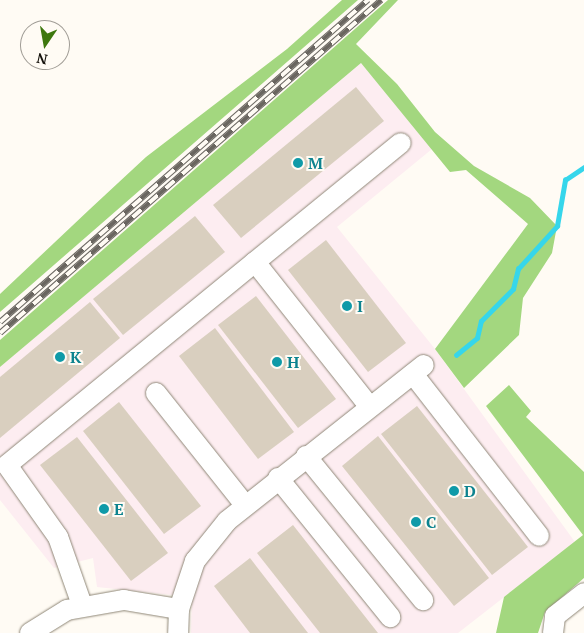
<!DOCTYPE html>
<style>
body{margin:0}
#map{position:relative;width:584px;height:633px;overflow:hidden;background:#fffbf4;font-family:"PT Serif",serif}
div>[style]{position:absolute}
.industrial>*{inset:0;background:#fdedf1}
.forest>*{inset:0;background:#a3d77f}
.stream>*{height:4.5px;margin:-2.25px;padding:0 2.25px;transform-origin:2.25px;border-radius:2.25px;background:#36d6eb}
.building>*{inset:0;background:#d9cfbf}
.roads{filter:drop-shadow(0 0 1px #8f8777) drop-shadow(0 0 1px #8f8777)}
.minor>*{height:20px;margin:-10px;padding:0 10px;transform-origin:10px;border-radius:10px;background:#fff}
.rail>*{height:5.5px;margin-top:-2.75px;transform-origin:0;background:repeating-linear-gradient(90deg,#fffbf4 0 11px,#6a6660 0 22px);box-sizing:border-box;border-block:1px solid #6a6660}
.dots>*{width:14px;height:14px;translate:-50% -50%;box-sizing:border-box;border:2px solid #fffbf4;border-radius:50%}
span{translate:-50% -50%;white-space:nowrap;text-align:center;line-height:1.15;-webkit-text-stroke:4px #fffbf4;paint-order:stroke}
.culture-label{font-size:16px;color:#0d838f;font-weight:700}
.left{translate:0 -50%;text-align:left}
.north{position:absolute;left:20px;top:20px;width:50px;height:50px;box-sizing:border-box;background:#fffbf4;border:1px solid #a19d96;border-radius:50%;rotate:192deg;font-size:14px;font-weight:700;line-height:20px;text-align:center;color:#13100a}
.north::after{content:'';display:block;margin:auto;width:18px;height:22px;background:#3e780e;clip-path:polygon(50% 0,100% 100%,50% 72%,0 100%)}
</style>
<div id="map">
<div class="industrial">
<div style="clip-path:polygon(361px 63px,432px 149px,337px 227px,435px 349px,575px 542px,458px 633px,191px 633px,192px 597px,97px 587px,93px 558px,54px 568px,0 500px,0 367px)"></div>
</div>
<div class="forest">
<div style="clip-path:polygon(342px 0,358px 0,0 312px,0 294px,90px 209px,146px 157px,287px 49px)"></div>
<div style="clip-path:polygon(388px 0,398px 0,356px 44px,397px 84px,435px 132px,474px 166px,530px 198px,557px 226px,552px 253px,523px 298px,519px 335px,464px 388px,435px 349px,528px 224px,466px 170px,450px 172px,361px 63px,0 367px,0 340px)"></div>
<div style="clip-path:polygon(509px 385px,531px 411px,526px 417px,584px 472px,584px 578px,545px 612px,538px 633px,496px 633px,504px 597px,583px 535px,486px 406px)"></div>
</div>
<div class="stream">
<div style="left:456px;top:355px;width:27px;rotate:-39deg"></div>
<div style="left:477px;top:338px;width:17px;rotate:-77deg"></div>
<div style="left:481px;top:321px;width:45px;rotate:-45deg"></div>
<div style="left:513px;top:289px;width:21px;rotate:-76deg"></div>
<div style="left:518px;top:269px;width:58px;rotate:-47.8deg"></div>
<div style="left:557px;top:226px;width:47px;rotate:-80.1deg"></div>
<div style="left:565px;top:180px;width:23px;rotate:-34deg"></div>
</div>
<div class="building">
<div style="clip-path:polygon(356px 87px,384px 121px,241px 238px,213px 205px)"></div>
<div style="clip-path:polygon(195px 216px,225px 252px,123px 335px,93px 299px)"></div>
<div style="clip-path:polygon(326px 240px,406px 343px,368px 372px,288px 270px)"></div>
<div style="clip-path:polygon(256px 296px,336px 399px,298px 428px,218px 325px)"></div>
<div style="clip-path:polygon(90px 302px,120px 338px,0 438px,0 377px)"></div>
<div style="clip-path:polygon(215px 328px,294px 432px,258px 459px,179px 356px)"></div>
<div style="clip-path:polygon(119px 402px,201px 506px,164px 534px,83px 431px)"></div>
<div style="clip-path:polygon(417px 406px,528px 547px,492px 575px,381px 434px)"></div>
<div style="clip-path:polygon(378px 436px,489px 578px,454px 606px,342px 466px)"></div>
<div style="clip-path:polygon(77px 437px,168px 553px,131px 581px,40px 465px)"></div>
<div style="clip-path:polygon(293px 525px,378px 633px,320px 633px,257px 553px)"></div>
<div style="clip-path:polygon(250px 558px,308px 633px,250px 633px,214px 586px)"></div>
</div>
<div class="roads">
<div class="minor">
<div style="left:255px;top:262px;width:188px;rotate:-39.2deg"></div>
<div style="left:413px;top:374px;width:205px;rotate:52.1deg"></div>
<div style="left:156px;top:393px;width:143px;rotate:51.5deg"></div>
<div style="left:306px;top:456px;width:186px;rotate:50.9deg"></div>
<div style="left:278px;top:478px;width:179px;rotate:51.1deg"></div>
<div style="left:82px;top:605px;width:72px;rotate:-109.4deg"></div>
<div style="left:58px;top:537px;width:88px;rotate:-125.3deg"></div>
<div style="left:7px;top:465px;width:320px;rotate:-39.3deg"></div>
<div style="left:255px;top:262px;width:184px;rotate:51.6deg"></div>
<div style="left:179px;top:609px;width:51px;rotate:-71.6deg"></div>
<div style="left:195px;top:561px;width:51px;rotate:-51.3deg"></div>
<div style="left:227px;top:521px;width:251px;rotate:-38.4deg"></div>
<div style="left:30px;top:633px;width:44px;rotate:-31.9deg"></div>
<div style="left:67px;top:610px;width:58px;rotate:-10deg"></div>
<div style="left:124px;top:600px;width:56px;rotate:9.3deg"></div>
<div style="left:179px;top:609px;width:24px;rotate:92deg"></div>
<div style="left:553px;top:633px;width:17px;rotate:-83deg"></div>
<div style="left:555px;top:616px;width:37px;rotate:-38deg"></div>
</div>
</div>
<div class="rail">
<div style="left:0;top:322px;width:489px;rotate:-41.2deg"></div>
<div style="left:0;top:333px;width:506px;rotate:-41.15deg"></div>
</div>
<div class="dots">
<div style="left:298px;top:163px;background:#0f9aa8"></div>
<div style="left:347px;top:306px;background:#0f9aa8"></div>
<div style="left:60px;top:357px;background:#0f9aa8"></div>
<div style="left:277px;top:362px;background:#0f9aa8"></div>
<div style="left:454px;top:491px;background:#0f9aa8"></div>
<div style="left:104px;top:509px;background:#0f9aa8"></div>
<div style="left:416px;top:522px;background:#0f9aa8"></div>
</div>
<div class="culture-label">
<span class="left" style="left:308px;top:163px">M</span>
<span class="left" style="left:357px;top:306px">I</span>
<span class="left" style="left:70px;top:357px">K</span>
<span class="left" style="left:287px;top:362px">H</span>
<span class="left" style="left:464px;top:491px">D</span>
<span class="left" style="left:114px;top:509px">E</span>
<span class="left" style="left:426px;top:522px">C</span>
</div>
<div class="north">N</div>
</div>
